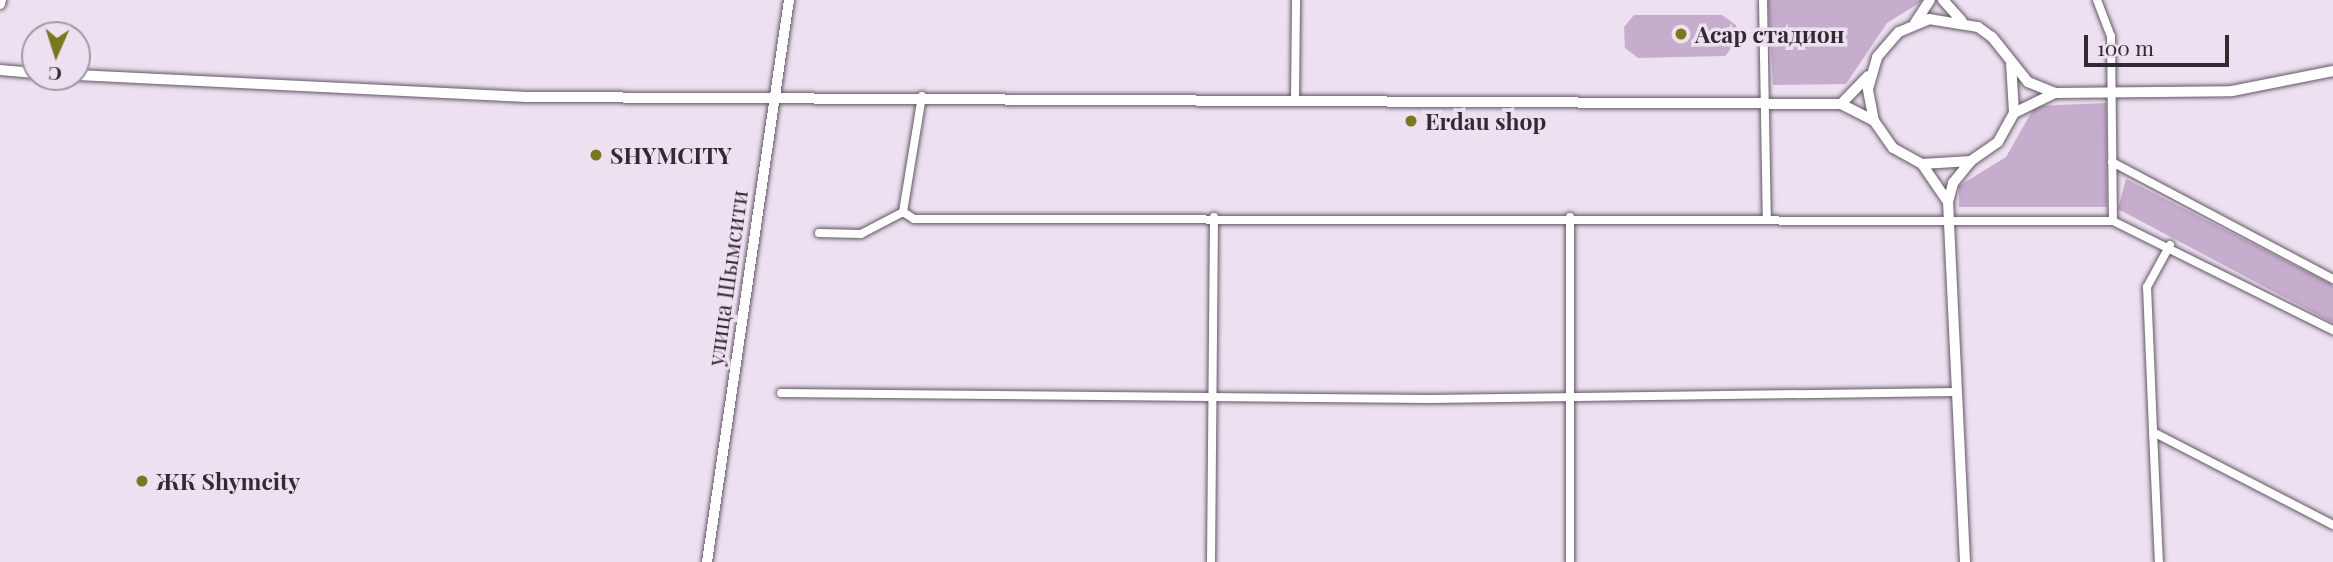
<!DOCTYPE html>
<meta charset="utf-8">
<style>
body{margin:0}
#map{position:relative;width:2333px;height:562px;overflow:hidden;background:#ede0f0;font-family:"Playfair Display",serif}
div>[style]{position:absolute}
.green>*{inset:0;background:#c6adcd}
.roads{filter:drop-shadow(0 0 2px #625765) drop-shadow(0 0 2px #625765)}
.minor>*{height:8px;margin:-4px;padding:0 4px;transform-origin:4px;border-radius:4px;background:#fff}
.tertiary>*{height:10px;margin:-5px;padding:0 5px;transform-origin:5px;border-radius:5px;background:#fff}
.secondary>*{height:10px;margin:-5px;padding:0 5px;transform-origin:5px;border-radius:5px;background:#fff}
.dots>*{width:19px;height:19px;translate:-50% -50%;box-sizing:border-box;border:4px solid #ede0f0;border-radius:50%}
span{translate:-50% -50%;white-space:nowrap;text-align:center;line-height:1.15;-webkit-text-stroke:7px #ede0f0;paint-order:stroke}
.poi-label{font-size:23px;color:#302b31;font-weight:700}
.left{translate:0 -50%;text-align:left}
.street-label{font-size:23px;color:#302b31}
.north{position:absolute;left:21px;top:21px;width:70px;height:70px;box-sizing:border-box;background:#ede0f0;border:2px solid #a198a4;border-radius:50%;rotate:183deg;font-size:19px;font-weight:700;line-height:28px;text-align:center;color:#302b31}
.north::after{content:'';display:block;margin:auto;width:24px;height:32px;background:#7a781e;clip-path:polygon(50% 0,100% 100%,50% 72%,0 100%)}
.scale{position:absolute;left:2084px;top:35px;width:145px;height:32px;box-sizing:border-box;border:4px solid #302b31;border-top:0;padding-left:9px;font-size:21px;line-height:24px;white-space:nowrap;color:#302b31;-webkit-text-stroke:5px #ede0f0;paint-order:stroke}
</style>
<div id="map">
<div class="green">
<div style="clip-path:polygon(1768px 0,1924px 0,1887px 23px,1846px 84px,1773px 85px)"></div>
<div style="clip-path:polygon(1634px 15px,1722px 15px,1736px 25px,1738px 41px,1725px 56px,1638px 58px,1625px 48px,1624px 27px)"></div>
<div style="clip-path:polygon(2106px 103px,2107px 207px,1959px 207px,1959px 186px,2006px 157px,2035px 106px)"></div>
<div style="clip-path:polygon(2126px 179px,2333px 285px,2333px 323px,2118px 209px)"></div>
</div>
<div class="roads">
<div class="minor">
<div style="left:1763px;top:0;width:219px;rotate:89deg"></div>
<div style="left:2097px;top:0;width:39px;rotate:69deg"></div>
<div style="left:2111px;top:36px;width:185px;rotate:89.4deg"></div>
<div style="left:922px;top:96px;width:118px;rotate:99.3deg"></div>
<div style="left:903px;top:212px;width:13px;rotate:32deg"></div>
<div style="left:914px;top:219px;width:1199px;rotate:0.1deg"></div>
<div style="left:2113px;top:221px;width:246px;rotate:26.4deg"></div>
<div style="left:1295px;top:100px;width:100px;rotate:-89.4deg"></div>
<div style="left:2112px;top:162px;width:250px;rotate:27.9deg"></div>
<div style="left:819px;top:233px;width:42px;rotate:1.4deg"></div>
<div style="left:861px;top:234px;width:47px;rotate:-27.6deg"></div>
<div style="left:2170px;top:245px;width:48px;rotate:118.7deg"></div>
<div style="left:2147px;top:287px;width:145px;rotate:87.6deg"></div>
<div style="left:2153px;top:432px;width:203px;rotate:27.3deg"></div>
<div style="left:781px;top:393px;width:649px;rotate:0.53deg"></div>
<div style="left:1430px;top:399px;width:526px;rotate:-0.76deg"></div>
<div style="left:2153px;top:432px;width:130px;rotate:87.4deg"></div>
<div style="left:1211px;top:562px;width:345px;rotate:-89.5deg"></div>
<div style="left:1570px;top:562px;width:345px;rotate:-90deg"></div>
</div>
<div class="tertiary">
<div style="left:1943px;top:0;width:28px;rotate:48deg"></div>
<div style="left:0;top:4px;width:4px;rotate:-76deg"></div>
<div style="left:1915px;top:23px;width:27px;rotate:-57deg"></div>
<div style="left:2011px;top:62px;width:51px;rotate:86.6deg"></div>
<div style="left:2014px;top:113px;width:33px;rotate:119deg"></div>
<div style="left:1998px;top:142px;width:33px;rotate:145deg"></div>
<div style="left:1971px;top:161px;width:49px;rotate:176.5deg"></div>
<div style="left:1922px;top:164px;width:33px;rotate:-151deg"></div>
<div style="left:1893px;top:148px;width:33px;rotate:-125deg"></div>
<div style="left:1874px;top:121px;width:33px;rotate:-101deg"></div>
<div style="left:1868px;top:89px;width:33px;rotate:-74deg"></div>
<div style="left:1877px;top:57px;width:33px;rotate:-49deg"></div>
<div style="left:1899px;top:32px;width:33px;rotate:-23deg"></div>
<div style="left:1929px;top:19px;width:50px;rotate:9.3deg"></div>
<div style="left:1978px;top:27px;width:17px;rotate:36deg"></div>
<div style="left:1992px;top:37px;width:58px;rotate:51.3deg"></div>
<div style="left:2028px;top:82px;width:29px;rotate:22deg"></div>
<div style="left:0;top:70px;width:35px;rotate:5deg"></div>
<div style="left:77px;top:75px;width:450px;rotate:2.8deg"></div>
<div style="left:526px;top:97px;width:1315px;rotate:0.3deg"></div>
<div style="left:1841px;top:104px;width:37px;rotate:27deg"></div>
<div style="left:1841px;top:104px;width:39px;rotate:-46deg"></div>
<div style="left:2014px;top:113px;width:46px;rotate:-26deg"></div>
<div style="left:2055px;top:93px;width:177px;rotate:-0.6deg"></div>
<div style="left:2232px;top:91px;width:103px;rotate:-11.2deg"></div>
<div style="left:1922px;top:164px;width:46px;rotate:55.6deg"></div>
<div style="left:1965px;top:562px;width:360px;rotate:-92.7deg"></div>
<div style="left:1948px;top:202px;width:20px;rotate:-75deg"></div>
<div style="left:1953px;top:183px;width:28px;rotate:-51deg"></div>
</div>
<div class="secondary">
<div style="left:707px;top:562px;width:568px;rotate:-81.7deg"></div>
</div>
</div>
<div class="dots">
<div style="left:1681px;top:34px;background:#7a781e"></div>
<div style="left:1411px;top:121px;background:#7a781e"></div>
<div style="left:596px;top:155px;background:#7a781e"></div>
<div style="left:142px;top:481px;background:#7a781e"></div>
</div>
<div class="poi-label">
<span class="left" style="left:1695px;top:34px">Асар стадион</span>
<span class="left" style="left:1425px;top:121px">Erdau shop</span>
<span class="left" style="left:610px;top:155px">SHYMCITY</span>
<span class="left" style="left:156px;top:481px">ЖК Shymcity</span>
</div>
<div class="street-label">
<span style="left:727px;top:278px;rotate:-82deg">улица Шымсити</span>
</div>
<div class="north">С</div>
<div class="scale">100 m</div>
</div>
